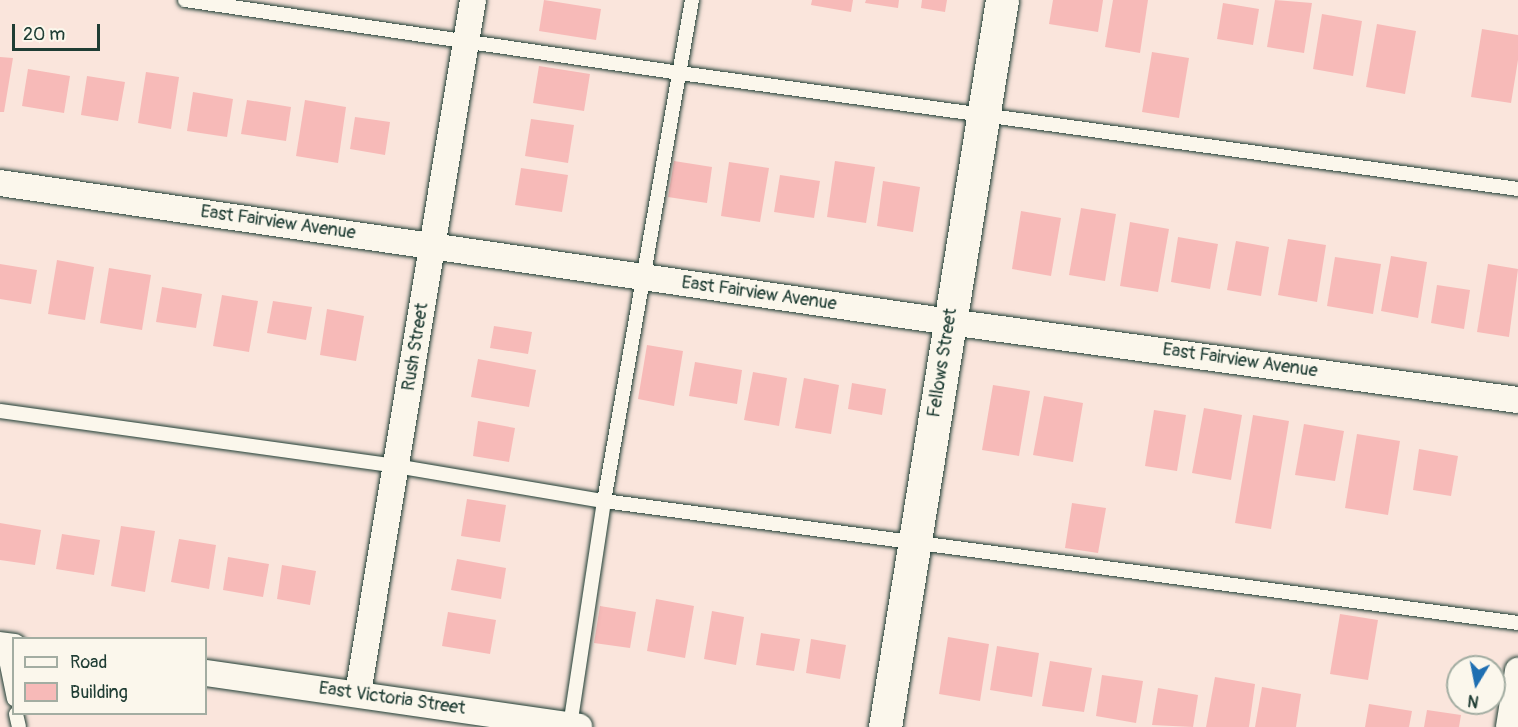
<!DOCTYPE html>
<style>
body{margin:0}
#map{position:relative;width:1518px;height:727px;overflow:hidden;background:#fae5dc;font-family:Pangolin,sans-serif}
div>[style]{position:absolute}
.building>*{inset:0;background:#f7bab8}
.roads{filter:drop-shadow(0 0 2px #1f3d34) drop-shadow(0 0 2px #1f3d34)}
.service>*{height:14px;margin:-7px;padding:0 7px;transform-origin:7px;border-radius:7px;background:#fbf7ec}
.minor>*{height:26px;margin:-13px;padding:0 13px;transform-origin:13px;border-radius:13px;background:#fbf7ec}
.tertiary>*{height:33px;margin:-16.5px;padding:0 16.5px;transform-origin:16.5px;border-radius:16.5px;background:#fbf7ec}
span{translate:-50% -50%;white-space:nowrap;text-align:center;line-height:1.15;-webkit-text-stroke:4.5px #fbf7ec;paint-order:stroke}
.street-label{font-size:18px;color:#1f3d34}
.legend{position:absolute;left:12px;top:637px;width:195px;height:78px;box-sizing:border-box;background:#fbf7ec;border:2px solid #a3ada2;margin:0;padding:8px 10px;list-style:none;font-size:18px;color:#1f3d34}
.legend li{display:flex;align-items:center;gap:12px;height:30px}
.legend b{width:30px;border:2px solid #a3ada2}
.north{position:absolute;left:1446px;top:655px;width:60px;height:60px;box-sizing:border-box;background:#fbf7ec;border:2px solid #a3ada2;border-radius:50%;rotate:190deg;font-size:16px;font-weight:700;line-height:24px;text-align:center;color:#1f3d34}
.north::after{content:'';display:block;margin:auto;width:21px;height:27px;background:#1f6fb2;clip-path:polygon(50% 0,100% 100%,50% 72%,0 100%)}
.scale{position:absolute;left:12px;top:24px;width:88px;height:27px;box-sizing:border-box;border:3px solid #1f3d34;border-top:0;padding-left:8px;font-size:18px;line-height:21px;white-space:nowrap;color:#1f3d34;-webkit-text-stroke:4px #fbf7ec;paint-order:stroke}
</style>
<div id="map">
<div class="building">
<div style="clip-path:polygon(544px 0,601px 9px,596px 40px,539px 31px)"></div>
<div style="clip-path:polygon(812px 0,853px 0,851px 12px,811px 5px)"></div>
<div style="clip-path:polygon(866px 0,899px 0,898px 8px,865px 3px)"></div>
<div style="clip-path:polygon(922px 0,947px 0,945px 12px,921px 8px)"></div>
<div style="clip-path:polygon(1053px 0,1103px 0,1098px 32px,1049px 24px)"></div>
<div style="clip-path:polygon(1113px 0,1148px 0,1140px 53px,1105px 47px)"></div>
<div style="clip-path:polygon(1275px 0,1312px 3px,1304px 53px,1267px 47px)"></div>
<div style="clip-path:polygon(1223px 3px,1259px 9px,1253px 45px,1217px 39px)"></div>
<div style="clip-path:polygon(1322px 14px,1362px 21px,1353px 76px,1313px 69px)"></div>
<div style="clip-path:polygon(1377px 24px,1416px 31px,1405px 94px,1366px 87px)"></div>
<div style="clip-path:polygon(1482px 29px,1518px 35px,1518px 60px,1511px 103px,1471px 97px)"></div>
<div style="clip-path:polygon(1152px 52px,1189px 58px,1179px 118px,1142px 112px)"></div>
<div style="clip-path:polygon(0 57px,13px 58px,4px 112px,0 112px)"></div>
<div style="clip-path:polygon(539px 66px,590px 74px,584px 111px,533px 103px)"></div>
<div style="clip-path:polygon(28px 69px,70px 76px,64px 113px,22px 106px)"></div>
<div style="clip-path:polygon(146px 72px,179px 77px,171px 129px,138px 123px)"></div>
<div style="clip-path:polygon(87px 76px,125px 82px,118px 121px,81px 115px)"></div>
<div style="clip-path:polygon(193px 92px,233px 99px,227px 137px,187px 131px)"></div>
<div style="clip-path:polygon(247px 100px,291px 107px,286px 141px,241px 134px)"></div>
<div style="clip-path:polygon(305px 100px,346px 107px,338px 163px,296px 156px)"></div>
<div style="clip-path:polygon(355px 117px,390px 122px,385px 155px,350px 149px)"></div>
<div style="clip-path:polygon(531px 119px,574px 125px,568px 163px,525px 156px)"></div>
<div style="clip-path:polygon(674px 161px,712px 167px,707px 203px,668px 197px)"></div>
<div style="clip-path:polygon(835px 161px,875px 167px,866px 223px,827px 217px)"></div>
<div style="clip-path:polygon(729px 162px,769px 168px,760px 222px,721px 216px)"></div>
<div style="clip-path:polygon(521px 168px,568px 175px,562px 212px,515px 205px)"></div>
<div style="clip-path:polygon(780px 175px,820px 181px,814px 218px,774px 212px)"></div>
<div style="clip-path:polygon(883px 181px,920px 187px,913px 232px,877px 226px)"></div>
<div style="clip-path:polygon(1081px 208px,1116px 214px,1105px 281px,1069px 275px)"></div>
<div style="clip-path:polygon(1021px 211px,1061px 218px,1051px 276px,1012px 269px)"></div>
<div style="clip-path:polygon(1130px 222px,1169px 229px,1158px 292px,1120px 286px)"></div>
<div style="clip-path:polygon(1178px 237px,1218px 244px,1210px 289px,1171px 282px)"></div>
<div style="clip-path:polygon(1288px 239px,1326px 245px,1317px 302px,1278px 295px)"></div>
<div style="clip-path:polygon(1236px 241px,1269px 247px,1261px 296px,1227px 290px)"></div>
<div style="clip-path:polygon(1391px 256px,1427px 262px,1418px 318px,1381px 311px)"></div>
<div style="clip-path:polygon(1335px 257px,1381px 264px,1373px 314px,1327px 306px)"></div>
<div style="clip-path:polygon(57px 260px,94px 267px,85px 320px,48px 314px)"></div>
<div style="clip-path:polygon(0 264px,37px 270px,31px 304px,0 299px)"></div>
<div style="clip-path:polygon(1488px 264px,1518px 269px,1509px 337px,1477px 332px)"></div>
<div style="clip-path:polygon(109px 268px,151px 275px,142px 330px,100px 323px)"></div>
<div style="clip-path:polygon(1437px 285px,1470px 290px,1464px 329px,1431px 323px)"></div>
<div style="clip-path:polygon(162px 287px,202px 294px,196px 328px,156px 322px)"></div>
<div style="clip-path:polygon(222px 295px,258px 301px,249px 352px,213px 346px)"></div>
<div style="clip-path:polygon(273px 301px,312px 307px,306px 340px,267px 333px)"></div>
<div style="clip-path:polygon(327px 309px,364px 316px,356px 361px,320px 355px)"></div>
<div style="clip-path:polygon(494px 326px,532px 332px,528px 354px,490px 348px)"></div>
<div style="clip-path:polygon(647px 345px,683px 351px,674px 406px,638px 399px)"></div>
<div style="clip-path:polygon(478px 359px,536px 370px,529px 407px,471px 397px)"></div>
<div style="clip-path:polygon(695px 362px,742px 370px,737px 404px,689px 396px)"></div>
<div style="clip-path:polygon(753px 372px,787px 378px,779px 426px,744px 420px)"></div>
<div style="clip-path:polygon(804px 378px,839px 385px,831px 434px,795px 428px)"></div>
<div style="clip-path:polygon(852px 383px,886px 389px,882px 415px,848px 409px)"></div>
<div style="clip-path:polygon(993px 385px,1030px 391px,1019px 456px,982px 450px)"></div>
<div style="clip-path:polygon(1044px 396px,1083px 403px,1073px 462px,1033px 455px)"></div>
<div style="clip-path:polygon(1204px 408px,1242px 415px,1231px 480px,1192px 473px)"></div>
<div style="clip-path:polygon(1154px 410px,1186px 415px,1177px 471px,1145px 466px)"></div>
<div style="clip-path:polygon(1253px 415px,1289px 421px,1271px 529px,1235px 523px)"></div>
<div style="clip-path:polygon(478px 421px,515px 428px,509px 462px,473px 456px)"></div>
<div style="clip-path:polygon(1304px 424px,1344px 431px,1335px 481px,1295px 475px)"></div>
<div style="clip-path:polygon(1357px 434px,1400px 441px,1388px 515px,1345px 508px)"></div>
<div style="clip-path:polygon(1419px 449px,1458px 456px,1451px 496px,1413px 490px)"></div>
<div style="clip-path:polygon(467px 499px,506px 505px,500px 542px,461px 536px)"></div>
<div style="clip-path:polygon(1072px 503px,1106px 508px,1098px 553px,1065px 548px)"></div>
<div style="clip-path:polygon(0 523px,41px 530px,35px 565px,0 560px)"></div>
<div style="clip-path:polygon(121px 526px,155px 531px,145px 592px,111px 586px)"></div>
<div style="clip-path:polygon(62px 534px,100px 540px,94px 575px,56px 569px)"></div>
<div style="clip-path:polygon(179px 539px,216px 545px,209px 589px,171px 582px)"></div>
<div style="clip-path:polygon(228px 557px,269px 564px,263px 597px,223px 590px)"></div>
<div style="clip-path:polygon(457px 559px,506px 568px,501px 599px,451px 590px)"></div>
<div style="clip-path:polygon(282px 565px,316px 571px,310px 605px,277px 599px)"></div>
<div style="clip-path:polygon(656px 599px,694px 606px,685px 658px,647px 651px)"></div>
<div style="clip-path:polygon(600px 606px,636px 612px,630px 648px,594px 643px)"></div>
<div style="clip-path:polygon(712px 611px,744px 617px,736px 665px,704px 659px)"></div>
<div style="clip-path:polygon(448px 612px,496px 620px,490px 654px,442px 646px)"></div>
<div style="clip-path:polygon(1340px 614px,1378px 620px,1368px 680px,1330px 674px)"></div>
<div style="clip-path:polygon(761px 633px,800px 639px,794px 671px,756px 665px)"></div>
<div style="clip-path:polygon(948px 637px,989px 644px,980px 701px,939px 694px)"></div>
<div style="clip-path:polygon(811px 639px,846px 645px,840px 679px,806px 673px)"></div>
<div style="clip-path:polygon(997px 646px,1039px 653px,1032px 697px,990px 690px)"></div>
<div style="clip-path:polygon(1050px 661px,1092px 668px,1084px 712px,1042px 706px)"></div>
<div style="clip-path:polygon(1102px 675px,1143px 681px,1136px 723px,1096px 716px)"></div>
<div style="clip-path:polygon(1215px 677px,1255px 684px,1249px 727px,1206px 727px)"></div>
<div style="clip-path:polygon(1262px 687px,1301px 694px,1296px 727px,1255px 727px)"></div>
<div style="clip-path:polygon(1158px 688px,1198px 695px,1193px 727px,1152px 725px)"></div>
<div style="clip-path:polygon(1369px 704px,1412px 711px,1409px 727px,1365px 727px)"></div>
<div style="clip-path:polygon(1427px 710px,1461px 715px,1459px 727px,1424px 727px)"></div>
</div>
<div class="roads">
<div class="service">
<div style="left:185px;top:0;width:500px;rotate:8.39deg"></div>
<div style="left:680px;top:73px;width:846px;rotate:7.88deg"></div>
<div style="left:0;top:411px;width:400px;rotate:7.9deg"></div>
<div style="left:396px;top:466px;width:211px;rotate:9.6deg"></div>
<div style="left:604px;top:501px;width:922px;rotate:7.6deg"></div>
<div style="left:3px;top:645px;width:55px;rotate:78.5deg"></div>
<div style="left:16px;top:714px;width:13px;rotate:77deg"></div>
<div style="left:570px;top:726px;width:228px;rotate:-81.4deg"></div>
<div style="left:604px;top:501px;width:509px;rotate:-80.04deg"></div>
</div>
<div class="minor">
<div style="left:0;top:183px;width:960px;rotate:8.32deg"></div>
<div style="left:950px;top:322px;width:573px;rotate:7.82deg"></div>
<div style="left:0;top:645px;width:14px;rotate:8deg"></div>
<div style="left:206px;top:673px;width:377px;rotate:8.2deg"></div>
<div style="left:358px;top:693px;width:702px;rotate:-80.58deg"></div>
<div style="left:1509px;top:727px;width:57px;rotate:-80.9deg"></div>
</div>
<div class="tertiary">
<div style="left:885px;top:727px;width:736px;rotate:-80.86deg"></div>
</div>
</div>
<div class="street-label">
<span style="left:278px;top:223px;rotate:8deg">East Fairview Avenue</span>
<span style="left:759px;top:294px;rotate:8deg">East Fairview Avenue</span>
<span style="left:416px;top:347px;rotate:-81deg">Rush Street</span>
<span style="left:1240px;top:361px;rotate:8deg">East Fairview Avenue</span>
<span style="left:943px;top:363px;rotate:-81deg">Fellows Street</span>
<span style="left:392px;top:699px;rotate:8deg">East Victoria Street</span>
</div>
<ul class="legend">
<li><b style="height:8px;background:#fbf7ec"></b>Road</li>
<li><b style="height:16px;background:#f7bab8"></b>Building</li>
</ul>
<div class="north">N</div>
<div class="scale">20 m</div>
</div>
